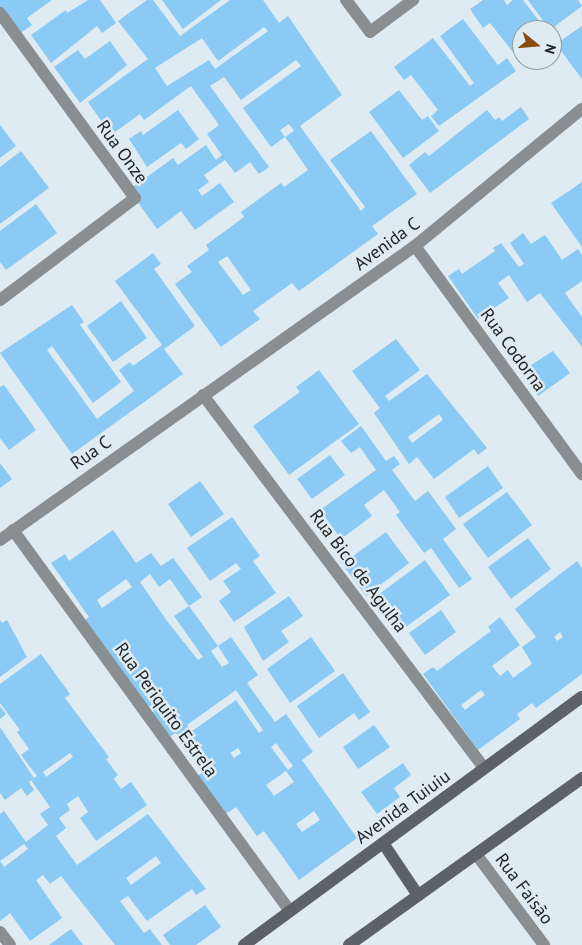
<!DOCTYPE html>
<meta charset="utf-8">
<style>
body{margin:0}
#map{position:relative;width:582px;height:945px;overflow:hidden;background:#dfebf2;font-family:"PT Sans",sans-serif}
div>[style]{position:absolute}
.building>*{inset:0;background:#8acaf4}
.minor>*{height:12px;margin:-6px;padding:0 6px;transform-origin:6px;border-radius:6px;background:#898e91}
.secondary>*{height:12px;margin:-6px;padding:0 6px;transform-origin:6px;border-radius:6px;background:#5c6368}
span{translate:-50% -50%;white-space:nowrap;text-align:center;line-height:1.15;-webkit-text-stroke:5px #dfebf2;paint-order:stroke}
.street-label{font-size:18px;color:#212528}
.north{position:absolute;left:512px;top:20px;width:50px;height:50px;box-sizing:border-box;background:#dfebf2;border:1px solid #939ca1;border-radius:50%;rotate:107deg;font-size:14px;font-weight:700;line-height:20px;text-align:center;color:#212528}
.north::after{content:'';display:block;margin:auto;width:18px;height:22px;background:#894b0f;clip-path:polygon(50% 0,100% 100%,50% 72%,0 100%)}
</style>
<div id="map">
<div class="building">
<div style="clip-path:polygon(0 0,52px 0,27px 18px,32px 25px,16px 36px,0 14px)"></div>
<div style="clip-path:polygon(88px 0,100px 0,116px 23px,102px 33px,97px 26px,51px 63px,31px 35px,66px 10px,67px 13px)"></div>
<div style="clip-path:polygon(evenodd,147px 0,153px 0,180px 36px,230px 0,263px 0,279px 23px,288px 16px,342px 95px,300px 126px,361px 211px,365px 207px,330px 160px,371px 131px,417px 194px,372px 226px,378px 234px,299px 291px,292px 283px,253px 311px,260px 319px,221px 347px,175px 284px,192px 272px,187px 266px,209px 250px,206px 245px,244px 217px,241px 212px,281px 183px,284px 187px,308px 170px,285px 137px,294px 131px,289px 124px,280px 130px,285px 137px,271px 147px,243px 108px,301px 66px,296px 60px,241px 100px,224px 77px,210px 86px,269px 167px,259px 174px,250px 162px,235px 173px,225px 160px,204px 175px,209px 182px,198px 190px,202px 196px,220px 183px,234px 202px,195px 230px,181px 211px,157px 229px,129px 190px,173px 158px,178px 165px,206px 145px,216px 160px,222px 155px,207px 134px,219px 125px,191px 86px,144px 120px,140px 114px,111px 135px,88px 102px,148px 59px,118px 21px,147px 0,264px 27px,268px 31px,215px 69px,209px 60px,167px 86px,155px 68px,202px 38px,218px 61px,264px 27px,147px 0,227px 256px,251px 290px,243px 295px,218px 262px,227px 256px)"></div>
<div style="clip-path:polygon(162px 0,221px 0,183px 29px)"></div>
<div style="clip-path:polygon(483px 0,504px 0,507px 5px,513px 0,523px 0,546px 30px,522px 30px,522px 60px,534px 60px,525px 67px,490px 23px,483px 28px,470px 9px)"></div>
<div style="clip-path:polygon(528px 0,578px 0,582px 6px,550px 30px)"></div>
<div style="clip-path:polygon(463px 19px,498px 65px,507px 58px,516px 71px,439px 126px,431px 116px,438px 110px,411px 75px,404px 80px,394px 67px,433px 38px,470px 86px,474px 83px,440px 36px)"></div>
<div style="clip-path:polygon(582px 26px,582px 79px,556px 44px)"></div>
<div style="clip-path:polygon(110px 41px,127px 65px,80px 103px,54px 67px,78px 50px,85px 59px)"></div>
<div style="clip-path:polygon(399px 90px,422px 120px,428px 116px,439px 131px,403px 158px,369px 112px)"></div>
<div style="clip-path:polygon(521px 107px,529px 119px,430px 193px,409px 165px,425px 152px,429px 156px,487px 110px,495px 120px,499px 117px,502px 121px)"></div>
<div style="clip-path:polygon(178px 110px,199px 139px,186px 149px,181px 143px,147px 167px,129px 139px,141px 131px,143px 135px)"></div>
<div style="clip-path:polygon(0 125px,16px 146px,0 158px)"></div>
<div style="clip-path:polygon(21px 151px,49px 188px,0 224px,0 167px)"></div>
<div style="clip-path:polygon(582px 182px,582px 247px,551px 203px)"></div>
<div style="clip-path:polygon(36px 204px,57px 233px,6px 270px,0 262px,0 231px)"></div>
<div style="clip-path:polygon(523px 233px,531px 244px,545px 235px,562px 260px,578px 249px,582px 255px,582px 281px,565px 293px,582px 317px,582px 347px,540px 293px,527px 302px,509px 275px,498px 283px,509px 298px,478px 319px,448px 276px,459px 269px,462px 274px,495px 251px,493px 248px,501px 243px,519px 267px,524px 264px,510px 243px)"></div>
<div style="clip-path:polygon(153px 253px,161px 264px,154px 269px,195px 326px,164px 349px,183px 374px,72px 454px,0 353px,72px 305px,84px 322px,80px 325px,121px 382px,93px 403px,52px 346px,47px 350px,97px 419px,134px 391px,119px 370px,130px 362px,133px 366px,162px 345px,115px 281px)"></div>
<div style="clip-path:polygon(121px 301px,147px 338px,113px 362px,87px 326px)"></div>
<div style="clip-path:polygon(evenodd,396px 339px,420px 370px,385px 396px,389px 401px,427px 374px,487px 448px,478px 455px,474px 449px,434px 479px,417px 457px,409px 464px,374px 413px,380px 408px,352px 371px,396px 339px,439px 414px,443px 420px,412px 443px,408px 437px,439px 414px)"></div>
<div style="clip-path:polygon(553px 351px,570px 373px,538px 396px,520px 372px)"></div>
<div style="clip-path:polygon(319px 370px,359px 424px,289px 475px,253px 426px,300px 392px,296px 387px)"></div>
<div style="clip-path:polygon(4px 385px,36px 430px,9px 450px,0 438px,0 387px)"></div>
<div style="clip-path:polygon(361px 426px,386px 461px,394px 456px,400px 464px,392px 470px,415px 501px,428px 491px,456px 529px,443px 539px,472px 579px,459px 588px,431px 548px,424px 553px,396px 515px,400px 512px,384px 490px,364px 505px,372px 516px,341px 539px,320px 510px,376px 470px,360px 447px,351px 453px,341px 441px)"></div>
<div style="clip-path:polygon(330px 455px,345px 475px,312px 499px,297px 479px)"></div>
<div style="clip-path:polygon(0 463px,12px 479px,0 488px)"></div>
<div style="clip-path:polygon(488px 466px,503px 488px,459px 518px,445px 497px)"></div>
<div style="clip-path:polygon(200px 481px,224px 514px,191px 537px,168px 504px)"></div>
<div style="clip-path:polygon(507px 492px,532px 525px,488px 558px,463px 524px)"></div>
<div style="clip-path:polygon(232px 517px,260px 556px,253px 561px,276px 593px,234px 622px,219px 601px,231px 592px,223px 581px,241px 569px,236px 563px,210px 581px,187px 548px)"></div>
<div style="clip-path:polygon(evenodd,113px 530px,136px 563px,151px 553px,161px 566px,173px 558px,202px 597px,189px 606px,170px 579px,159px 587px,150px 574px,140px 582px,167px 621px,198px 660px,203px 657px,174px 616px,189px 606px,218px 646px,211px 651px,222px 667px,229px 663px,218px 646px,231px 637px,258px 675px,247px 683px,275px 722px,286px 714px,313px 752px,302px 760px,357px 838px,299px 880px,264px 831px,257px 836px,236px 807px,224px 815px,196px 777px,203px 772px,176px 733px,169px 737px,85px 620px,89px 617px,51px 563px,65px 554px,69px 561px,113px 530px,126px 579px,132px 587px,102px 608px,97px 600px,126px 579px,113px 530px,236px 690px,263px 730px,259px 733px,236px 700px,192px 731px,187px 725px,236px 690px,113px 530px,276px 743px,293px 766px,288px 770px,271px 747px,276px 743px,113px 530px,238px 748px,241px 753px,234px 758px,230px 753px,238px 748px,113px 530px,286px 771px,294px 782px,274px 796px,266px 785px,286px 771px,113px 530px,314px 811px,320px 820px,302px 832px,296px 824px,314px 811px)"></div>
<div style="clip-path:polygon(386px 532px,409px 563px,366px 596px,338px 558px,348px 550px,353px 556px)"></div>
<div style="clip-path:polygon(528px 538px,551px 569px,511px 599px,488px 567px)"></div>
<div style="clip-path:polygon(425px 560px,450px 595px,403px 629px,378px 595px)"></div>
<div style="clip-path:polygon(evenodd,577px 561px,582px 568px,582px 674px,536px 708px,532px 703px,517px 714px,520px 719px,478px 750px,423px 674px,433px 667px,437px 671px,491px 631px,488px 627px,500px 617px,520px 645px,492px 666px,500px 676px,508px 670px,513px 678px,532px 664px,522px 647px,536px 637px,515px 609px,577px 561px,560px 632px,563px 637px,557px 641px,554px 637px,560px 632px,577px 561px,481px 690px,485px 695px,465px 710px,461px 705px,481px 690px)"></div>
<div style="clip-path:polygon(289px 596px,303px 616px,281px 631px,289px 642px,263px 661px,244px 627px)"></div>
<div style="clip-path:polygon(441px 610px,456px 632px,425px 655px,409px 633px)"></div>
<div style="clip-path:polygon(0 620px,2px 623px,7px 620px,27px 657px,0 677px)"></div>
<div style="clip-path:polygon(311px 637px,335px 671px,290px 703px,267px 669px)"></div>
<div style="clip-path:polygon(evenodd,41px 654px,70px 694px,65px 698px,109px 757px,106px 759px,118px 775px,114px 779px,121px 789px,131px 782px,147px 805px,96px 841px,80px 818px,88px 812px,78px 796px,67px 804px,70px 810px,59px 818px,66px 828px,56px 836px,77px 865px,148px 814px,206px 889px,196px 895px,192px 889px,147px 921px,128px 896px,120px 901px,144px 933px,150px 929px,162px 945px,115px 945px,61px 876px,50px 884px,43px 875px,36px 880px,62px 918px,30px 941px,10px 913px,0 921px,0 861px,4px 867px,28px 849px,24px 844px,0 861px,0 814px,4px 811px,26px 842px,48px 825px,40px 814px,50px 807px,31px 780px,29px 782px,34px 790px,27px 796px,21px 788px,5px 800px,0 793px,0 727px,34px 778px,37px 776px,21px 755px,29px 749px,17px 732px,20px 730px,0 703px,0 684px,41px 654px,70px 753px,73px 757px,46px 777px,43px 772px,70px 753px,41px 654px,156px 856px,161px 863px,131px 885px,126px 878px,156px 856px)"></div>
<div style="clip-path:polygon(343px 673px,370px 712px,359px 720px,354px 713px,319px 738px,297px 706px)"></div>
<div style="clip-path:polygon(0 706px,6px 714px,0 719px)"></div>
<div style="clip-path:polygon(374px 725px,390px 747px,358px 769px,343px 747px)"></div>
<div style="clip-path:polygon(403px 763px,411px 775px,394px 788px,400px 797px,377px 814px,361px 792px)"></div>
<div style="clip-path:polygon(205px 905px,221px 927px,196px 945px,170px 945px,163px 935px)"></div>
<div style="clip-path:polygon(71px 929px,83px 945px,49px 945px)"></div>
</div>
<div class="minor">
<div style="left:346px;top:0;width:40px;rotate:53deg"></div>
<div style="left:370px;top:32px;width:54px;rotate:-36.7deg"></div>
<div style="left:0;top:13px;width:229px;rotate:53.9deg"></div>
<div style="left:135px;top:198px;width:169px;rotate:142.9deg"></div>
<div style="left:415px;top:246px;width:283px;rotate:53.8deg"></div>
<div style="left:203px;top:395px;width:467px;rotate:53deg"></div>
<div style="left:13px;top:530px;width:471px;rotate:54deg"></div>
<div style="left:0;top:540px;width:509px;rotate:-35.32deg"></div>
<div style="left:415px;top:246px;width:216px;rotate:-39.4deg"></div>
<div style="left:476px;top:854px;width:114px;rotate:53.2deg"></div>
<div style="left:0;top:932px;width:16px;rotate:52deg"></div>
</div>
<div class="secondary">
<div style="left:383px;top:843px;width:63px;rotate:56.1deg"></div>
<div style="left:244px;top:945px;width:419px;rotate:-36.3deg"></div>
<div style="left:349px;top:945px;width:287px;rotate:-35.6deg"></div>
</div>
<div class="street-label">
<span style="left:122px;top:152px;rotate:54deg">Rua Onze</span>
<span style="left:387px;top:244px;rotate:-36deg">Avenida C</span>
<span style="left:513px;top:350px;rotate:54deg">Rua Codorna</span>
<span style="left:91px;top:453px;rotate:-35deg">Rua C</span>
<span style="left:358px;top:571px;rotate:53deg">Rua Bico de Agulha</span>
<span style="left:166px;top:710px;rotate:54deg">Rua Periquito Estrela</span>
<span style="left:403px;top:807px;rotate:-36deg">Avenida Tuiuiu</span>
<span style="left:524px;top:889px;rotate:53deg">Rua Faisão</span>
</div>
<div class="north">N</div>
</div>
